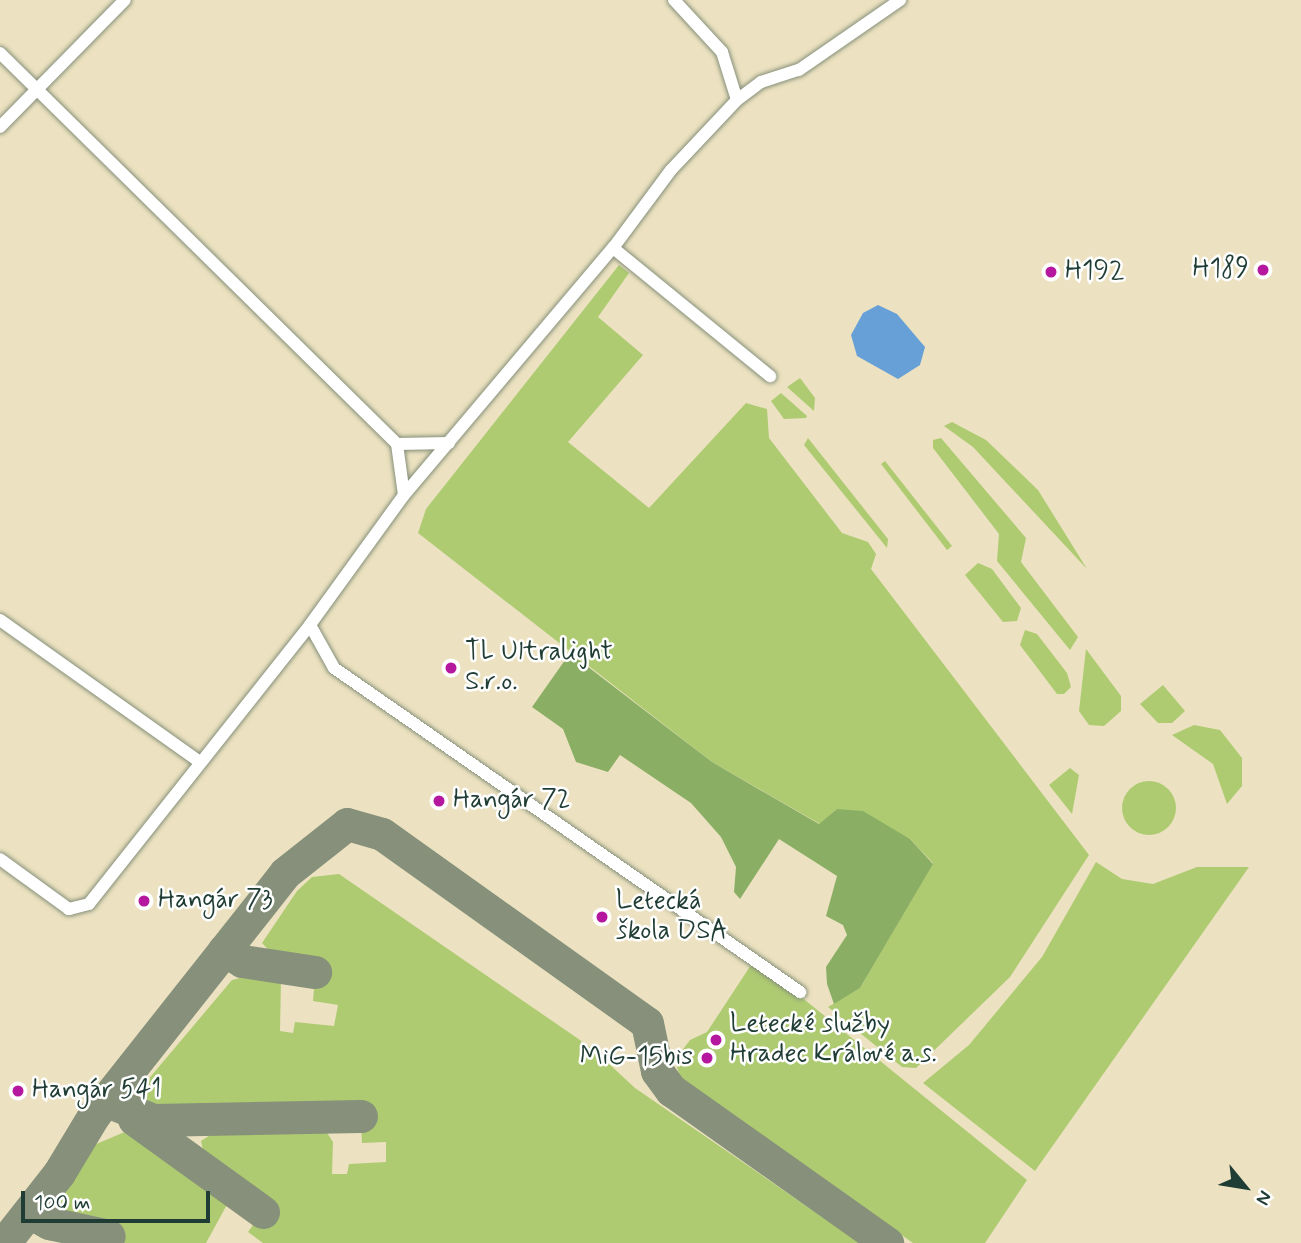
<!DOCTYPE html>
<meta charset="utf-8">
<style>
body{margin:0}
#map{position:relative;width:1301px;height:1243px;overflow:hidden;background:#ece2c1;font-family:Mynerve,sans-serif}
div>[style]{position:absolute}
.green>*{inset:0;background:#aecb72}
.round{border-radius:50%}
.forest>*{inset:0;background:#8aaf64}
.water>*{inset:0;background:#67a0d6}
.taxiway>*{height:33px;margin:-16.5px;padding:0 16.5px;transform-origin:16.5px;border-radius:16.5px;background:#86907a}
.roads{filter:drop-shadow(0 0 2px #86907a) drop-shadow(0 0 2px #86907a)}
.street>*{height:12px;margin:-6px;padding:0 6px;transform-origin:6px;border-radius:6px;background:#fff}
.dots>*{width:19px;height:19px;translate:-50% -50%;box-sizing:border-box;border:4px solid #fff;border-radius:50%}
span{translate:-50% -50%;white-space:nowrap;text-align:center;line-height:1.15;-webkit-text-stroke:5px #fff;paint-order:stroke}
.poi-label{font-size:26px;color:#1f3d34}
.right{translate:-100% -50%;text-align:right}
.left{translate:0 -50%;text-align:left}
.north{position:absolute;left:1210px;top:1152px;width:70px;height:70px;-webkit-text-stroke:5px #fff;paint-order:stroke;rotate:120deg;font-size:19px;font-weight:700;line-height:28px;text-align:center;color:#1f3d34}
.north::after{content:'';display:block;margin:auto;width:24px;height:32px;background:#1f3d34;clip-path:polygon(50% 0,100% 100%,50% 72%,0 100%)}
.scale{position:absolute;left:21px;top:1191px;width:189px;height:32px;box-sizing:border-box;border:4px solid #1f3d34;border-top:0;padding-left:9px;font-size:21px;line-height:24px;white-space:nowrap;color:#1f3d34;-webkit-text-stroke:5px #fff;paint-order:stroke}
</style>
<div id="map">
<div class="green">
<div style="clip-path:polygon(619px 265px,629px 273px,598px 317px,643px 355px,568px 442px,649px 508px,746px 403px,767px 409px,769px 438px,842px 533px,868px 542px,876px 554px,871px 569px,1089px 855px,1010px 977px,916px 1068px,902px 1067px,828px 1007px,860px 988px,933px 863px,910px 839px,837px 809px,820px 824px,712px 762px,418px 533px,426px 509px)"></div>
<div style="clip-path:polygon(800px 378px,815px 398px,814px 411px,787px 387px)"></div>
<div style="clip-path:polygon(781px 393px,807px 416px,806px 418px,784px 419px,771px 401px)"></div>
<div style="clip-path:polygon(952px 422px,986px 440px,1038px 490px,1087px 569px,973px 447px,944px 426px)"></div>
<div style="clip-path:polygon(808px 438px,888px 539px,887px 548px,804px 445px)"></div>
<div style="clip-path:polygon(941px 438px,1026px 538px,1021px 562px,1078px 637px,1070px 650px,997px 561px,999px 534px,933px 448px,933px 440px)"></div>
<div style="clip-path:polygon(885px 461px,952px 546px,947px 550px,881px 464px)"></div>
<div style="clip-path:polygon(978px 563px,992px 569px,1021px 608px,1017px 621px,1003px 622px,965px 575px)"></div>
<div style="clip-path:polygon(1025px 630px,1037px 634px,1067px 673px,1071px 687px,1064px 694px,1057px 694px,1020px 645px)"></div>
<div style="clip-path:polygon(1086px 649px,1121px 696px,1121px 711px,1104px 726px,1089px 725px,1079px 711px)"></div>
<div style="clip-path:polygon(1163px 685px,1185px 711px,1172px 723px,1158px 723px,1140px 704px)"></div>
<div style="clip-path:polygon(1194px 725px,1220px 730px,1242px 758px,1242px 786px,1227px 804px,1213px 764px,1172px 735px)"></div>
<div style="clip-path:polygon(1070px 768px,1079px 775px,1072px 814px,1049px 785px)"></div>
<div class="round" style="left:1122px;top:781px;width:54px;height:54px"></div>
<div style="clip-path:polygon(1096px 862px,1122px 879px,1153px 884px,1197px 867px,1249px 867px,1035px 1171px,923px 1083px,969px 1045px,1042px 957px)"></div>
<div style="clip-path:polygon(339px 874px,593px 1049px,635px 1088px,860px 1243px,263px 1243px,248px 1232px,268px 1204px,204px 1155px,201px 1141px,218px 1130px,324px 1128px,333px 1142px,332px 1174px,347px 1174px,349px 1164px,386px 1162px,386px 1142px,362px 1143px,360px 1106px,159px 1112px,142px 1104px,141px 1088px,232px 980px,252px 975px,281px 980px,280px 1031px,293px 1033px,295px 1022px,334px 1026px,338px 1005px,313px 1001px,316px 962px,276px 958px,262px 943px,297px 891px,312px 877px)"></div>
<div style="clip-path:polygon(751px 965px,763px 966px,1027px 1180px,985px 1243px,913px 1243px,681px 1081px,675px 1060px,690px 1040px,707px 1032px)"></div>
<div style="clip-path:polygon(127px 1131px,156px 1143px,229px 1201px,206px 1243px,108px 1243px,110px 1225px,57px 1212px,57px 1194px,94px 1145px)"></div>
</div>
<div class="forest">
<div style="clip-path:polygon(570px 653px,712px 762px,819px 824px,837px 809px,863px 811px,910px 839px,933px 864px,860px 988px,834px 1004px,827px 984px,826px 967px,847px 935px,843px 925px,826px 916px,837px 876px,779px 839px,740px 899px,734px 892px,736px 867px,721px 837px,691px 803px,620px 755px,608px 772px,576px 762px,563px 729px,532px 707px)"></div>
</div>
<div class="water">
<div style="clip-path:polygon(878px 305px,897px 314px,925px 347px,920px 365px,898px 379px,857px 356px,851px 335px,863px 313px)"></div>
</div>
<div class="taxiway">
<div style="left:224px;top:950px;width:21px;rotate:31deg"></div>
<div style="left:242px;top:961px;width:74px;rotate:8.6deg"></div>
<div style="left:105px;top:1100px;width:52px;rotate:22.6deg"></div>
<div style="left:153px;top:1120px;width:208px;rotate:-1.1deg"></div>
<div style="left:134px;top:1119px;width:159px;rotate:35.8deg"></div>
<div style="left:29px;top:1212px;width:23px;rotate:29deg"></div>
<div style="left:49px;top:1223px;width:61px;rotate:12.2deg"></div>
<div style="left:4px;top:1243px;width:89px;rotate:-51.8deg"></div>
<div style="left:59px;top:1173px;width:68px;rotate:-58.9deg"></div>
<div style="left:94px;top:1115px;width:308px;rotate:-51.7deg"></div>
<div style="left:285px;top:873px;width:79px;rotate:-38.3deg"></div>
<div style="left:347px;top:824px;width:36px;rotate:16deg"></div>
<div style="left:382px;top:834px;width:325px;rotate:35.5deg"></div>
<div style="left:647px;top:1023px;width:49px;rotate:78.2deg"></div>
<div style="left:657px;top:1071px;width:24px;rotate:54deg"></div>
<div style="left:671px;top:1090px;width:265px;rotate:35.3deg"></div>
</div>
<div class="roads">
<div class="street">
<div style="left:674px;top:0;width:71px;rotate:47.3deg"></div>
<div style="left:722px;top:52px;width:50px;rotate:72.6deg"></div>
<div style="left:0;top:53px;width:557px;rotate:44.56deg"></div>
<div style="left:397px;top:444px;width:51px;rotate:82.2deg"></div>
<div style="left:404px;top:495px;width:160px;rotate:125.9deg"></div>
<div style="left:310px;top:625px;width:356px;rotate:128.4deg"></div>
<div style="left:89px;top:904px;width:21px;rotate:166deg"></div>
<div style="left:69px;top:909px;width:85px;rotate:-144.1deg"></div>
<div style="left:0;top:127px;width:178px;rotate:-45.5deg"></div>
<div style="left:613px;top:248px;width:203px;rotate:39.2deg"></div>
<div style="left:397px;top:444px;width:52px;rotate:-1.1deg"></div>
<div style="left:404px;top:495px;width:324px;rotate:-49.8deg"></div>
<div style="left:613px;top:248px;width:97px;rotate:-53.4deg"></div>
<div style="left:671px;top:170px;width:96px;rotate:-46.7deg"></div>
<div style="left:737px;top:100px;width:30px;rotate:-37deg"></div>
<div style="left:761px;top:82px;width:40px;rotate:-18deg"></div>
<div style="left:799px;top:70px;width:123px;rotate:-34.7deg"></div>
<div style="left:0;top:620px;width:245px;rotate:35.4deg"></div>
<div style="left:310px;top:625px;width:49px;rotate:60.8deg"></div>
<div style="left:334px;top:668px;width:568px;rotate:34.81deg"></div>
</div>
</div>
<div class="dots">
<div style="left:1263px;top:270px;background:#b5179e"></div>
<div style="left:1051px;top:272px;background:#b5179e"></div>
<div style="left:451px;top:668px;background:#b5179e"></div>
<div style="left:439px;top:801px;background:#b5179e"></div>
<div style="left:144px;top:901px;background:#b5179e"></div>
<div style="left:602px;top:917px;background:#b5179e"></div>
<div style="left:716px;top:1040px;background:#b5179e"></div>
<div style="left:707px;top:1058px;background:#b5179e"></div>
<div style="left:18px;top:1091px;background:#b5179e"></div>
</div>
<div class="poi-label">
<span class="right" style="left:1249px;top:270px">H189</span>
<span class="left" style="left:1065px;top:272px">H192</span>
<span class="left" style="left:465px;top:668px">TL Ultralight<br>S.r.o.</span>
<span class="left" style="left:453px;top:801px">Hangár 72</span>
<span class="left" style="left:158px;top:901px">Hangár 73</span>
<span class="left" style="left:616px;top:917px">Letecká<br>škola DSA</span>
<span class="left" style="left:730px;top:1040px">Letecké služby<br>Hradec Králové a.s.</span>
<span class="right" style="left:693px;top:1058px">MiG-15bis</span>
<span class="left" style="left:32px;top:1091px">Hangár 541</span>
</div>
<div class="north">N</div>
<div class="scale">100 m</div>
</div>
